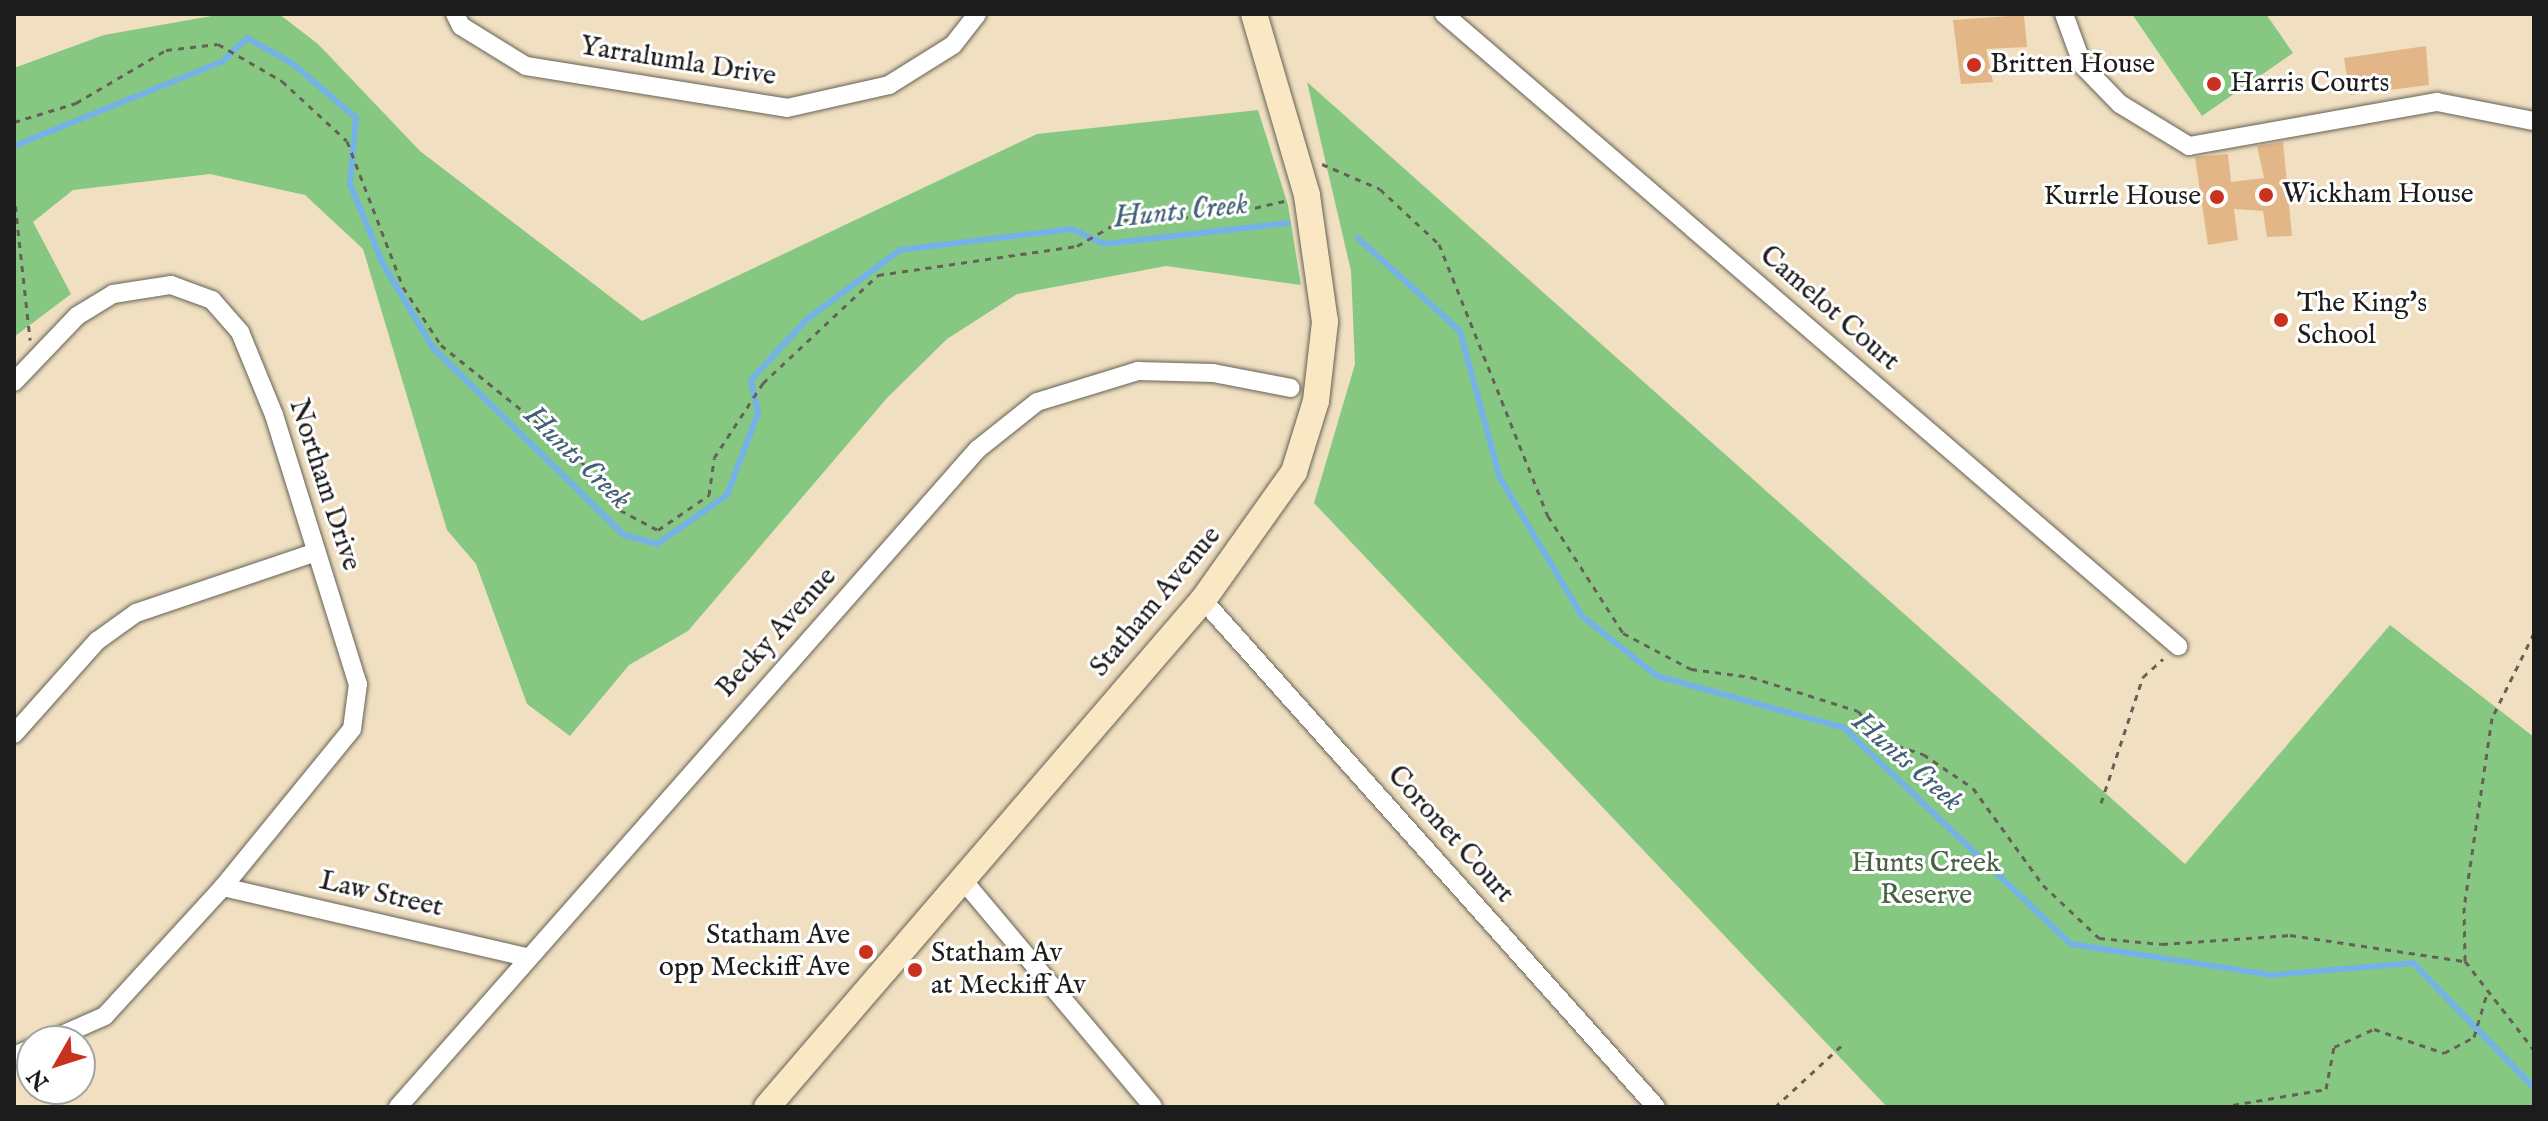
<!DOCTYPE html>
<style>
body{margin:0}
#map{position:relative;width:2548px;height:1121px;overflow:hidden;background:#f0e0c1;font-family:"IM FELL English",serif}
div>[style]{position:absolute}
.green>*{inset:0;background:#86c881}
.stream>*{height:6px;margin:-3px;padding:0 3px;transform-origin:3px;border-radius:3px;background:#74b2e7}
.building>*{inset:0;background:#e3b688}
.path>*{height:3px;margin-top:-1.5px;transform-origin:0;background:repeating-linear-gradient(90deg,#666156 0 6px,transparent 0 12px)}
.roads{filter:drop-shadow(0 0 2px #666156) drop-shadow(0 0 2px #666156)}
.street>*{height:18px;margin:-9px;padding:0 9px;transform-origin:9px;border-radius:9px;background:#fff}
.secondary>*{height:26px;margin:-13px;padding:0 13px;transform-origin:13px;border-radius:13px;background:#fae7c3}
.dots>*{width:22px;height:22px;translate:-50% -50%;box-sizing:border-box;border:4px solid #fff;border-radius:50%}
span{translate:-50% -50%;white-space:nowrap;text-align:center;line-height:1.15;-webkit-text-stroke:6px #fff;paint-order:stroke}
.street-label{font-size:28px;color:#1c1c1c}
.poi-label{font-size:28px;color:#1c1c1c}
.left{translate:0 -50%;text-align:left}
.right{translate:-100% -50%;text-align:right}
.park-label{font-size:28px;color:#466144}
.water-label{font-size:30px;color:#446077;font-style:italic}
.frame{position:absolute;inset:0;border:16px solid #1c1c1c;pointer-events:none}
.north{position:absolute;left:16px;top:1025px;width:80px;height:80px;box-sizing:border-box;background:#fff;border:2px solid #a4a4a4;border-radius:50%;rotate:231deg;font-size:22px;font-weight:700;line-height:32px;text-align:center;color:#1c1c1c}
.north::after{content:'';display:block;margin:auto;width:28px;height:36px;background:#c8321e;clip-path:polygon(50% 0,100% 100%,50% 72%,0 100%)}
</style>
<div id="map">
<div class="green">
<div style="clip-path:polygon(223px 14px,279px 14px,318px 44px,420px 151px,642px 321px,1037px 134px,1258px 110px,1288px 205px,1301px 285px,1166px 266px,1017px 294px,947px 339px,887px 398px,688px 631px,629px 665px,570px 736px,527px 704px,476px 564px,447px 530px,363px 249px,305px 195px,210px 174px,73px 190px,33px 222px,71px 294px,14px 337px,14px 68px,104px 35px)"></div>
<div style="clip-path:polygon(2132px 14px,2266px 14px,2293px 53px,2202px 116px)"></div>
<div style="clip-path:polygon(1307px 82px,2185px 864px,2390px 625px,2534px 737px,2534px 1107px,1887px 1107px,1314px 503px,1355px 364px,1351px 271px)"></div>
</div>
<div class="stream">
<div style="left:14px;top:146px;width:226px;rotate:-22.1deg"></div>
<div style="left:223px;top:61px;width:33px;rotate:-44deg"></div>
<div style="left:247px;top:38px;width:51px;rotate:29.1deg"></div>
<div style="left:292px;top:63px;width:84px;rotate:40.7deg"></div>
<div style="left:356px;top:118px;width:66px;rotate:95.2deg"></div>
<div style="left:350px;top:184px;width:87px;rotate:67.6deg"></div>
<div style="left:383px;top:264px;width:98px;rotate:59.2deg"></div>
<div style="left:433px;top:348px;width:267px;rotate:44.4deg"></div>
<div style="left:624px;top:535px;width:34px;rotate:15deg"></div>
<div style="left:657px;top:544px;width:85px;rotate:-35deg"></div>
<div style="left:727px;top:495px;width:88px;rotate:-69.3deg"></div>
<div style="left:758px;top:413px;width:34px;rotate:-102deg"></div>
<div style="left:751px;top:380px;width:83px;rotate:-47.4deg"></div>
<div style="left:807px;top:319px;width:116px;rotate:-36.6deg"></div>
<div style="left:900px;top:250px;width:173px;rotate:-7deg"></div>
<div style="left:1072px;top:229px;width:35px;rotate:25deg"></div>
<div style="left:1104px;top:244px;width:185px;rotate:-6.5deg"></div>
<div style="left:1358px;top:238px;width:138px;rotate:42.4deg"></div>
<div style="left:1460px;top:331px;width:152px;rotate:74.8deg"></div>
<div style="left:1500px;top:478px;width:161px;rotate:59.3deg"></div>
<div style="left:1582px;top:616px;width:96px;rotate:38.7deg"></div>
<div style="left:1657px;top:676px;width:194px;rotate:15.5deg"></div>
<div style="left:1844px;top:728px;width:313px;rotate:43.6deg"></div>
<div style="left:2071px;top:944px;width:202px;rotate:8.8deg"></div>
<div style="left:2271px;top:975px;width:143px;rotate:-4.8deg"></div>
<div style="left:2413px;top:963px;width:174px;rotate:45.9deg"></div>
</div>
<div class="building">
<div style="clip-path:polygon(2024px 15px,2027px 47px,1986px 49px,1993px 82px,1961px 84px,1953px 20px)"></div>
<div style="clip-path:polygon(2426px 46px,2429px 85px,2350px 95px,2344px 58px)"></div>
<div style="clip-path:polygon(2283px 142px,2292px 236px,2267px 237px,2263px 211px,2234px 209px,2238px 240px,2208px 245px,2195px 157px,2228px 154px,2231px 182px,2264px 178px,2257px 146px)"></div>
</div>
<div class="path">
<div style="left:14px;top:122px;width:65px;rotate:-17deg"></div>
<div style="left:76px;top:103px;width:104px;rotate:-30.5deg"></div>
<div style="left:166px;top:50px;width:52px;rotate:-6.6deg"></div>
<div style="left:218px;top:44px;width:74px;rotate:30deg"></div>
<div style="left:282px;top:81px;width:88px;rotate:42.7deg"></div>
<div style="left:347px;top:141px;width:156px;rotate:69deg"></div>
<div style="left:403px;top:287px;width:69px;rotate:56.8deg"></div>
<div style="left:441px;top:345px;width:171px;rotate:38.8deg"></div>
<div style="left:574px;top:452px;width:74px;rotate:51.6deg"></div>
<div style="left:620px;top:510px;width:43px;rotate:27.8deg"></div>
<div style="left:658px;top:530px;width:62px;rotate:-34.5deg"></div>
<div style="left:709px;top:495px;width:37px;rotate:-82deg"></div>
<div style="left:714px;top:458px;width:90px;rotate:-56.8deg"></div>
<div style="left:763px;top:383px;width:158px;rotate:-43.2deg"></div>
<div style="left:878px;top:275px;width:201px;rotate:-8.3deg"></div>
<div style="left:1077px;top:246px;width:52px;rotate:-30deg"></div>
<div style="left:1122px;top:220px;width:98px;rotate:-2.3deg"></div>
<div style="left:1220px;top:216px;width:66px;rotate:-13.2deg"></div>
<div style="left:1322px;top:164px;width:63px;rotate:23.3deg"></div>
<div style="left:1380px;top:189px;width:81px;rotate:43deg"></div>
<div style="left:1439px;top:244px;width:293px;rotate:68.2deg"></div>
<div style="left:1548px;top:516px;width:139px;rotate:57.3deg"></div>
<div style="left:1623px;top:633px;width:77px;rotate:27.9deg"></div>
<div style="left:1691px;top:669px;width:61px;rotate:7.6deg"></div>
<div style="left:1751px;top:677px;width:112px;rotate:17.6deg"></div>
<div style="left:1858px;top:711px;width:42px;rotate:47.9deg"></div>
<div style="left:1886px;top:742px;width:39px;rotate:18deg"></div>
<div style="left:1923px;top:754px;width:60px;rotate:34.2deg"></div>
<div style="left:1973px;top:788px;width:120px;rotate:54.2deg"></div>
<div style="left:2043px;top:885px;width:77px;rotate:43.4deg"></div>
<div style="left:2099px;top:938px;width:63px;rotate:5.4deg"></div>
<div style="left:2162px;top:944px;width:128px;rotate:-4deg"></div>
<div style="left:2290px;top:935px;width:177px;rotate:8.5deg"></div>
<div style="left:14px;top:194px;width:147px;rotate:83.7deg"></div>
<div style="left:2534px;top:633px;width:95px;rotate:116.3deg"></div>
<div style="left:2492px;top:718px;width:191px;rotate:98.4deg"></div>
<div style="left:2464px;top:907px;width:54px;rotate:88.9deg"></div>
<div style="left:2465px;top:961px;width:113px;rotate:52.2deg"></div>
<div style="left:2101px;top:803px;width:133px;rotate:-71.6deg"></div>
<div style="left:2143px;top:677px;width:27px;rotate:-42deg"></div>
<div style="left:1775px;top:1107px;width:90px;rotate:-42.7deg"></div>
<div style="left:2221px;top:1107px;width:107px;rotate:-9.7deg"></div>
<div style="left:2326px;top:1089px;width:43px;rotate:-79.2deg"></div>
<div style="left:2334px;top:1047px;width:44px;rotate:-24.2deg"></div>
<div style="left:2374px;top:1029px;width:74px;rotate:18.9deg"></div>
<div style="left:2444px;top:1053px;width:34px;rotate:-28deg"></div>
<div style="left:2474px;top:1037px;width:49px;rotate:-73.4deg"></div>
</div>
<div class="roads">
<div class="street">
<div style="left:455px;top:14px;width:13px;rotate:63deg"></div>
<div style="left:461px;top:26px;width:76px;rotate:31.6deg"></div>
<div style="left:526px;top:66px;width:264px;rotate:9.1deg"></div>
<div style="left:787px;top:108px;width:105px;rotate:-12.7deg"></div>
<div style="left:889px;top:85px;width:75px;rotate:-32deg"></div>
<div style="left:953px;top:45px;width:39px;rotate:-52deg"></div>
<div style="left:1444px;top:14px;width:969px;rotate:40.73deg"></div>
<div style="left:2064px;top:14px;width:55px;rotate:69.9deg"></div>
<div style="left:2083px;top:66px;width:53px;rotate:45.8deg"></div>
<div style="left:2120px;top:104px;width:81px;rotate:31.3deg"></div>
<div style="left:2189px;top:146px;width:252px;rotate:-10.1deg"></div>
<div style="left:2437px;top:102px;width:99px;rotate:11.1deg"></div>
<div style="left:14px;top:382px;width:91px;rotate:-46.3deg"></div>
<div style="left:77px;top:316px;width:42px;rotate:-31.4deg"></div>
<div style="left:113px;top:294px;width:59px;rotate:-8.8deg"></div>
<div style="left:171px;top:285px;width:44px;rotate:20.1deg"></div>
<div style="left:212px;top:300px;width:43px;rotate:48.8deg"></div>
<div style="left:240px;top:332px;width:90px;rotate:67.7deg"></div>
<div style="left:274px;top:415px;width:282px;rotate:72.7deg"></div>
<div style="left:358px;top:684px;width:45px;rotate:97.6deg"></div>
<div style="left:352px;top:729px;width:204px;rotate:129.2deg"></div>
<div style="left:223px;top:887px;width:175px;rotate:132.5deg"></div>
<div style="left:105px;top:1016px;width:62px;rotate:156.3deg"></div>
<div style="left:1203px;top:600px;width:680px;rotate:48.22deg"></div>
<div style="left:14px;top:734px;width:125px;rotate:-48.3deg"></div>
<div style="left:97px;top:641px;width:48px;rotate:-35.7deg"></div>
<div style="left:136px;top:613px;width:190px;rotate:-18.7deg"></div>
<div style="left:962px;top:879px;width:297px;rotate:50deg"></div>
<div style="left:223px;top:887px;width:311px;rotate:13deg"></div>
<div style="left:14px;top:1056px;width:20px;rotate:-24deg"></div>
<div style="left:398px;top:1107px;width:877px;rotate:-48.61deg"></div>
<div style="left:978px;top:449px;width:75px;rotate:-38.5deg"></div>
<div style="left:1037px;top:402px;width:106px;rotate:-17.1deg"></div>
<div style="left:1138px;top:371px;width:75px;rotate:1.5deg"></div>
<div style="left:1213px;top:373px;width:79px;rotate:10.9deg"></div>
</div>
<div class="secondary">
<div style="left:767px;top:1107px;width:669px;rotate:-49.31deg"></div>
<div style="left:1203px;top:600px;width:157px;rotate:-54.6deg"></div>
<div style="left:1294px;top:472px;width:74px;rotate:-72.8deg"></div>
<div style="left:1316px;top:401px;width:80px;rotate:-83.5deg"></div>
<div style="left:1325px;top:322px;width:128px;rotate:-98.1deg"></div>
<div style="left:1307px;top:195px;width:189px;rotate:-106.3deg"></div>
</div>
</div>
<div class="dots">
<div style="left:1974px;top:65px;background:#c8321e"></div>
<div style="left:2214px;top:84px;background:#c8321e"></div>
<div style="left:2266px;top:195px;background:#c8321e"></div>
<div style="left:2217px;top:197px;background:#c8321e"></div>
<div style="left:2281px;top:320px;background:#c8321e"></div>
<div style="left:866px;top:952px;background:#c8321e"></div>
<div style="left:915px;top:970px;background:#c8321e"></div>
</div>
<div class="street-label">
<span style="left:678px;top:62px;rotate:9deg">Yarralumla Drive</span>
<span style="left:1829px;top:309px;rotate:41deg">Camelot Court</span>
<span style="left:324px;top:485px;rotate:72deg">Northam Drive</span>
<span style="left:1156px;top:602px;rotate:-50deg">Statham Avenue</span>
<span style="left:777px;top:633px;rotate:-48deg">Becky Avenue</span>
<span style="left:1450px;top:835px;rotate:48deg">Coronet Court</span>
<span style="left:381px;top:895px;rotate:13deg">Law Street</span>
</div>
<div class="poi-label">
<span class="left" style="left:1990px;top:65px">Britten House</span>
<span class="left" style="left:2230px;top:84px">Harris Courts</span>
<span class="left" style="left:2282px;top:195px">Wickham House</span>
<span class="right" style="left:2201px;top:197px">Kurrle House</span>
<span class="left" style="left:2297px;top:320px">The King's<br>School</span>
<span class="right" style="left:850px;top:952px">Statham Ave<br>opp Meckiff Ave</span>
<span class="left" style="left:931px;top:970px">Statham Av<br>at Meckiff Av</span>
</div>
<div class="park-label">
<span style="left:1926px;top:880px">Hunts Creek<br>Reserve</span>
</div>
<div class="water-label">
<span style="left:1181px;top:212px;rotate:-6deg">Hunts Creek</span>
<span style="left:577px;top:458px;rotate:44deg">Hunts Creek</span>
<span style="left:1907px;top:762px;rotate:41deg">Hunts Creek</span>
</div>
<div class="frame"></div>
<div class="north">N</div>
</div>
